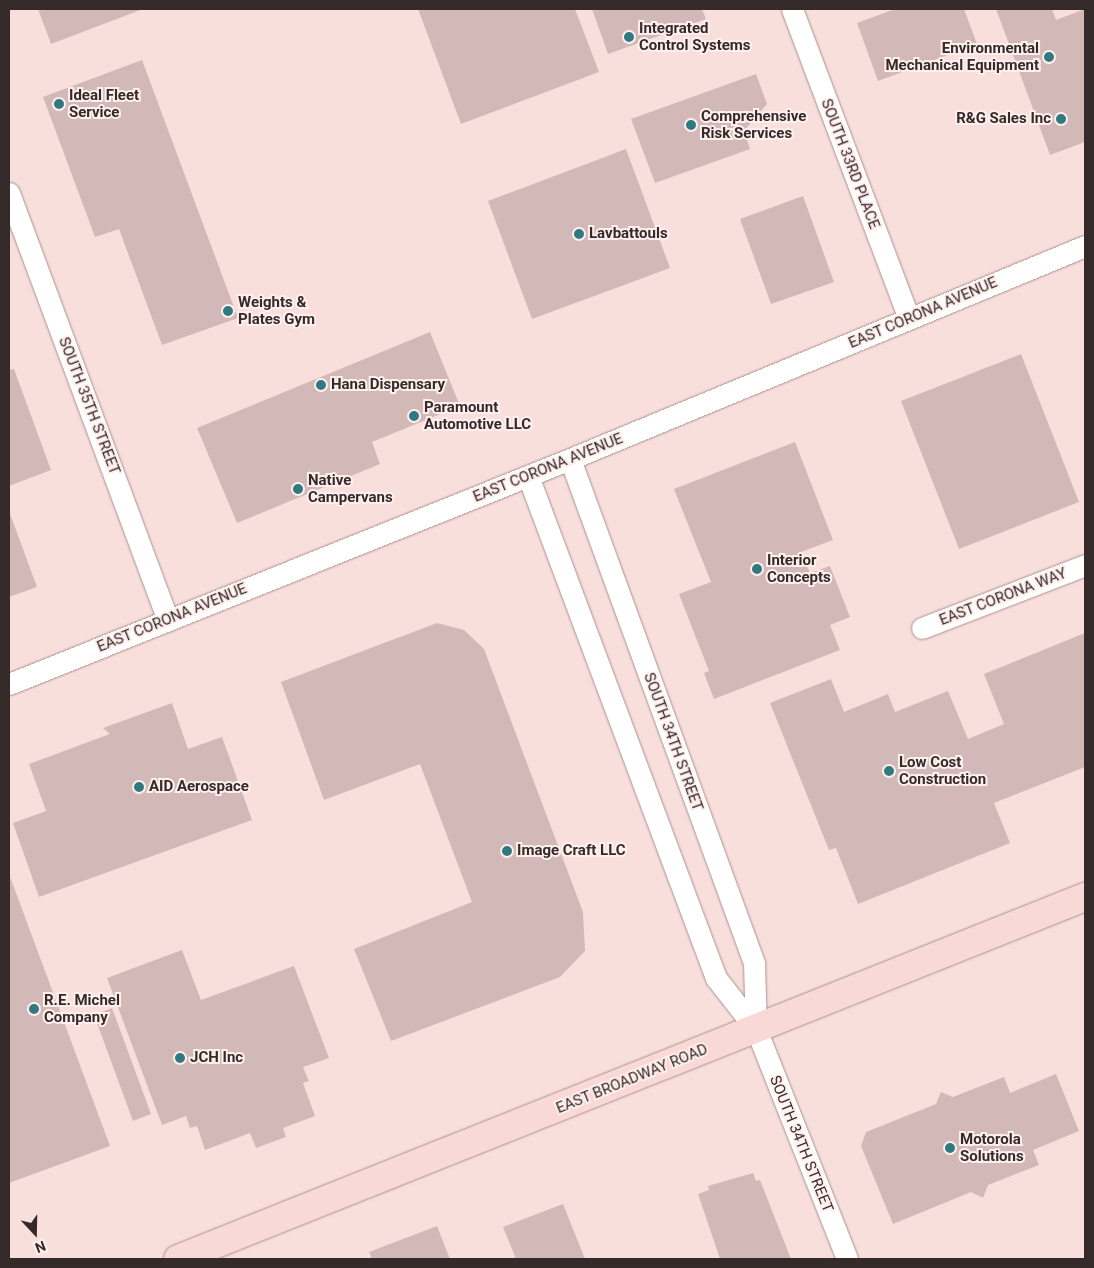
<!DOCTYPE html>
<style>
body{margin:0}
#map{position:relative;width:1094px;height:1268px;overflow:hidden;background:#f9dfdc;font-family:Roboto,sans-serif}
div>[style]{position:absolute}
.building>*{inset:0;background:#d2b9b7}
.roads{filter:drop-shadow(0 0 1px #aa928f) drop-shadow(0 0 1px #aa928f)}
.street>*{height:21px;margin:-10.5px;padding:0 10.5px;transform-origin:10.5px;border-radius:10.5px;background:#fff}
.secondary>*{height:28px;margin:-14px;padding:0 14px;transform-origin:14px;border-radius:14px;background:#f8d9d6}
.dots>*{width:14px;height:14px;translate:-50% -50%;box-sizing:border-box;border:2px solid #ffefed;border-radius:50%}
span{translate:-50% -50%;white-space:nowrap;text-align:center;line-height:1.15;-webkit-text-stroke:4px #ffefed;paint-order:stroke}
.poi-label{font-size:15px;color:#332a29;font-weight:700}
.left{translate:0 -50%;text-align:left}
.right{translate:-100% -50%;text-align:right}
.street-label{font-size:15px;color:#332a29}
.frame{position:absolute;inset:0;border:10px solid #332a29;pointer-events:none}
.north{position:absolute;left:10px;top:1208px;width:50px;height:50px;-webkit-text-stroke:4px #ffefed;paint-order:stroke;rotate:159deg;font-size:14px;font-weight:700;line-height:20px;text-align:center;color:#332a29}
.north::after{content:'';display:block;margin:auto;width:18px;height:22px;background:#332a29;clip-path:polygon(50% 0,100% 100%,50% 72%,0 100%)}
</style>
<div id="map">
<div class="building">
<div style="clip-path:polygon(38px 9px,143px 9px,51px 44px)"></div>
<div style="clip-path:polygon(418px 9px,575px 9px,599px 72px,461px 124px)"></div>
<div style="clip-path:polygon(592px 9px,702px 9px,706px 19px,608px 54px)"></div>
<div style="clip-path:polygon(895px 9px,964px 9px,977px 44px,878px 81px,857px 23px)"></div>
<div style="clip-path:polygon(996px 9px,1052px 9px,1056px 20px,1085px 9px,1085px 142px,1050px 155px)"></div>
<div style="clip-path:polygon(142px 60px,238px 318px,162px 345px,119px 229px,95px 237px,43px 97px)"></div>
<div style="clip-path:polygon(756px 74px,767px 104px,744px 131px,750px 149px,655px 183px,631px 119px)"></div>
<div style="clip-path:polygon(626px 149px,670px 268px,532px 319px,488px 201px)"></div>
<div style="clip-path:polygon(803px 196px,834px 282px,771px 304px,740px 219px)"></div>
<div style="clip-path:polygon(430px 332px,460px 406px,372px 442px,380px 464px,237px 523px,197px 428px)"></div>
<div style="clip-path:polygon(1021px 354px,1079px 502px,959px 549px,901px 401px)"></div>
<div style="clip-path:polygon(14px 369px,51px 470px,9px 486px,9px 370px)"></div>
<div style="clip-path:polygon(795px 442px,833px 540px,801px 552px,810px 573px,830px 566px,850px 617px,830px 625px,840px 650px,714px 699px,704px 673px,709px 671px,679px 594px,711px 582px,674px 489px)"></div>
<div style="clip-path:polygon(9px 511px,37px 587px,9px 597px)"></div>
<div style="clip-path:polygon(437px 623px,464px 630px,484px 649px,583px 912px,585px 951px,560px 977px,391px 1041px,354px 949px,472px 902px,420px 764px,324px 800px,281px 682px)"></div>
<div style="clip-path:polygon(1085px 633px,1085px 767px,994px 803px,1010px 843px,858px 904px,836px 848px,829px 850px,770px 703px,831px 679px,844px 712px,888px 694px,895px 712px,948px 691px,968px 739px,1004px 724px,984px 674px)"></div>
<div style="clip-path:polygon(172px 703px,188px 749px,222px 737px,252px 820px,39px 897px,13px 823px,46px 811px,29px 764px,110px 734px,103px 728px)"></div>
<div style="clip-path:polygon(9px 874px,110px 1146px,9px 1183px)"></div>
<div style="clip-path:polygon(182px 950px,201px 1000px,294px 966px,329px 1058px,303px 1067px,309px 1081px,303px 1083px,315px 1116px,283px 1128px,286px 1137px,256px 1148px,250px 1133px,205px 1150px,197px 1126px,190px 1128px,186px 1116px,162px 1125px,107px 978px)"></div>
<div style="clip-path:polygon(112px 1008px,151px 1114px,133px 1121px,94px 1015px)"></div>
<div style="clip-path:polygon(1056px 1074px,1079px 1131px,1033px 1150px,1039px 1165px,988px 1185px,983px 1198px,971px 1192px,893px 1224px,861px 1146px,866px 1132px,936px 1104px,941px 1092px,953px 1097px,1004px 1077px,1010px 1093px)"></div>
<div style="clip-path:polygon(753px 1173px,756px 1181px,760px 1180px,791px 1259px,720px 1259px,698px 1194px,709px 1190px,708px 1186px)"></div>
<div style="clip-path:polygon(563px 1204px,585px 1259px,516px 1259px,503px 1227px)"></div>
<div style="clip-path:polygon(437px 1226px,450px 1259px,372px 1259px,369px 1252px)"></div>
</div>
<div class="roads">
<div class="street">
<div style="left:792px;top:9px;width:331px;rotate:69.3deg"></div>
<div style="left:9px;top:193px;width:456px;rotate:69.6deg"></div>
<div style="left:570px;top:459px;width:537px;rotate:69.94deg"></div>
<div style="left:754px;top:963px;width:66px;rotate:88.3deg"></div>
<div style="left:528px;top:476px;width:536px;rotate:69.47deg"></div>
<div style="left:716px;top:978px;width:65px;rotate:51.9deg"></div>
<div style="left:756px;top:1029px;width:247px;rotate:68.4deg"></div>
<div style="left:922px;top:628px;width:175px;rotate:-21.1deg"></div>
<div style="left:9px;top:684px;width:604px;rotate:-21.85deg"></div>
<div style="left:570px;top:459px;width:557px;rotate:-22.47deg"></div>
</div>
<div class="secondary">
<div style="left:178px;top:1259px;width:977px;rotate:-21.76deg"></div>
</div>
</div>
<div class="dots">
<div style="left:629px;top:37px;background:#317981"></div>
<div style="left:1049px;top:57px;background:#317981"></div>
<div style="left:59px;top:104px;background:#317981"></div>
<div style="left:1061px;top:119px;background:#317981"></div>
<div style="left:691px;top:125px;background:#317981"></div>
<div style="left:579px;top:234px;background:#317981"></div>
<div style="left:228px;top:311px;background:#317981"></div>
<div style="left:321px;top:385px;background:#317981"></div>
<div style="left:414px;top:416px;background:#317981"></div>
<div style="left:298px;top:489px;background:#317981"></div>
<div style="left:757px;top:569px;background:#317981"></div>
<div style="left:889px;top:771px;background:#317981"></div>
<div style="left:139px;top:787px;background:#317981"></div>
<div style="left:507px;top:851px;background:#317981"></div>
<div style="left:34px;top:1009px;background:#317981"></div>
<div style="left:180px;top:1058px;background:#317981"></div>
<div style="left:950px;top:1148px;background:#317981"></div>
</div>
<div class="poi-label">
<span class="left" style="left:639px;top:37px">Integrated<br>Control Systems</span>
<span class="right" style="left:1039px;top:57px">Environmental<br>Mechanical Equipment</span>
<span class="left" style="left:69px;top:104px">Ideal Fleet<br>Service</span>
<span class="left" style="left:701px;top:125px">Comprehensive<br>Risk Services</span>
<span class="right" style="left:1051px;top:119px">R&amp;G Sales Inc</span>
<span class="left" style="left:589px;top:234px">Lavbattouls</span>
<span class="left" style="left:238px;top:311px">Weights &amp;<br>Plates Gym</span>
<span class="left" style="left:331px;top:385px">Hana Dispensary</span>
<span class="left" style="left:424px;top:416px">Paramount<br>Automotive LLC</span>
<span class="left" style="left:308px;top:489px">Native<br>Campervans</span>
<span class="left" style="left:767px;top:569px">Interior<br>Concepts</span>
<span class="left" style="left:899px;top:771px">Low Cost<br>Construction</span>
<span class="left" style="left:149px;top:787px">AID Aerospace</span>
<span class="left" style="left:517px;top:851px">Image Craft LLC</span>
<span class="left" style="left:44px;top:1009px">R.E. Michel<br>Company</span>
<span class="left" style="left:190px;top:1058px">JCH Inc</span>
<span class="left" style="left:960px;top:1148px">Motorola<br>Solutions</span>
</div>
<div class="street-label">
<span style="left:850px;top:164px;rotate:69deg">SOUTH 33RD PLACE</span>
<span style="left:923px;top:313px;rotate:-23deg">EAST CORONA AVENUE</span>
<span style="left:89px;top:406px;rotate:69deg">SOUTH 35TH STREET</span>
<span style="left:548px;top:468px;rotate:-22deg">EAST CORONA AVENUE</span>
<span style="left:1003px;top:597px;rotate:-21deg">EAST CORONA WAY</span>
<span style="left:172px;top:618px;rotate:-22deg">EAST CORONA AVENUE</span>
<span style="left:673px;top:742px;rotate:70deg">SOUTH 34TH STREET</span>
<span style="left:632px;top:1079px;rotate:-22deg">EAST BROADWAY ROAD</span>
<span style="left:801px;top:1144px;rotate:68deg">SOUTH 34TH STREET</span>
</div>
<div class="frame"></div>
<div class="north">N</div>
</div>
